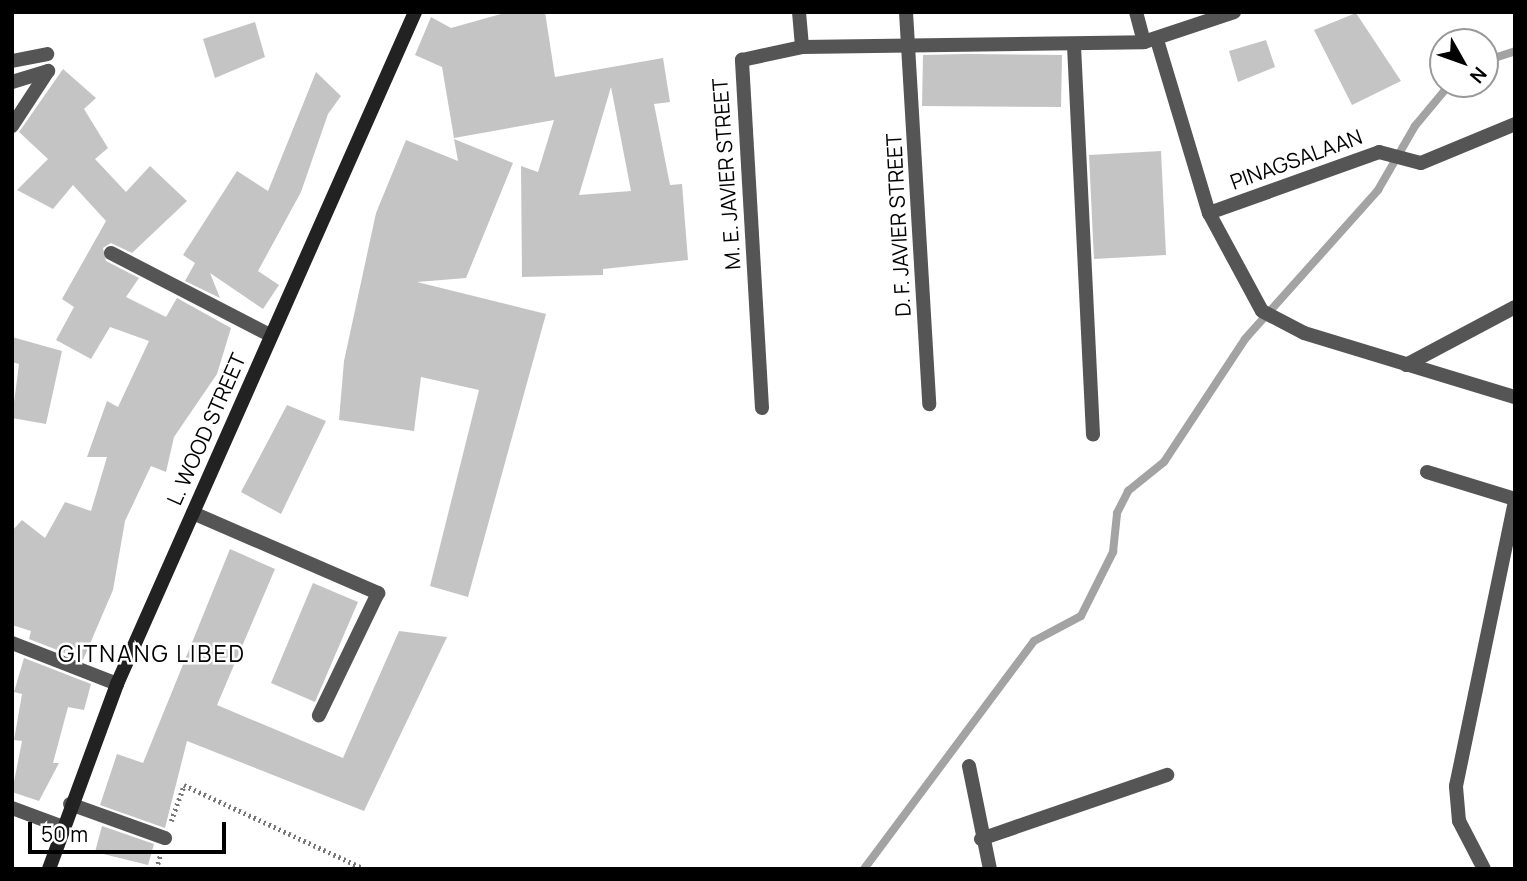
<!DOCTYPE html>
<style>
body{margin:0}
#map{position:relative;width:1527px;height:881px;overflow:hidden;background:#fff;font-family:Manrope,sans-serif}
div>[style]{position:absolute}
.stream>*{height:8px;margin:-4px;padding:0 4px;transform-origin:4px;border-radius:4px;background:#a3a3a3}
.building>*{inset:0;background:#c4c4c4}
.path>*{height:4.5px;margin-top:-2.25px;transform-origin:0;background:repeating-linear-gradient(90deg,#777 0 2px,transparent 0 5.5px)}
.lane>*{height:14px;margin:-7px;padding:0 7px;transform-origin:7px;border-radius:7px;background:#555}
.street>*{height:14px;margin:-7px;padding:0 7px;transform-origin:7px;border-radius:7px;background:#555}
.secondary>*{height:14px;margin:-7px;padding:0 7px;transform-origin:7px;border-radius:7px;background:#222}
span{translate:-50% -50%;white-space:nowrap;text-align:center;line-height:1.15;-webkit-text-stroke:5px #fff;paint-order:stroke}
.street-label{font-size:21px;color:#000}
.neighbourhood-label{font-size:23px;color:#000;letter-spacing:2px}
.frame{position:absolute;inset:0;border:14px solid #000;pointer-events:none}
.north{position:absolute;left:1429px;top:28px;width:70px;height:70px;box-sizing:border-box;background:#fff;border:2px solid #999;border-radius:50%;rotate:130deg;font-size:19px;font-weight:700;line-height:28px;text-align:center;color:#000}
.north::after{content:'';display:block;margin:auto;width:24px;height:32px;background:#000;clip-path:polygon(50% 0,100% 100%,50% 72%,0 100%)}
.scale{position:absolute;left:28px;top:822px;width:198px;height:32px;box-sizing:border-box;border:4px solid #000;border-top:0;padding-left:9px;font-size:21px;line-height:24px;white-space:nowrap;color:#000;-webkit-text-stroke:5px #fff;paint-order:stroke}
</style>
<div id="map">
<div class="stream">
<div style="left:1485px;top:61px;width:32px;rotate:-18deg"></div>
<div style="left:864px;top:869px;width:284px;rotate:-53.3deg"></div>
<div style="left:1034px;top:641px;width:53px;rotate:-28deg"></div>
<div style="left:1081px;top:616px;width:72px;rotate:-63.4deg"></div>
<div style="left:1113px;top:552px;width:39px;rotate:-84deg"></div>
<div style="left:1117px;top:513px;width:25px;rotate:-63deg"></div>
<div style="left:1128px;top:491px;width:46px;rotate:-38.9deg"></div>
<div style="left:1164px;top:462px;width:147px;rotate:-56.6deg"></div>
<div style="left:1245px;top:339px;width:200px;rotate:-48.2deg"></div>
<div style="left:1378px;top:190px;width:74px;rotate:-60deg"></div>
<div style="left:1415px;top:126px;width:55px;rotate:-50.2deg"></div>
</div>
<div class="building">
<div style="clip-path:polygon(evenodd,508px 12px,545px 12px,555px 77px,663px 58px,670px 102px,654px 104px,670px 185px,682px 184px,688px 260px,603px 269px,603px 275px,522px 277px,521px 166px,538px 172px,554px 120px,454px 138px,442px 67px,415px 55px,431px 17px,451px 28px,508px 12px,611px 87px,631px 191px,579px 195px,611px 87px)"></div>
<div style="clip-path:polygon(1356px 13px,1401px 81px,1352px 105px,1314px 30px)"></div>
<div style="clip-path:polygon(255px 22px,265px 57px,215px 78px,203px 39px)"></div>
<div style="clip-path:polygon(1266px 40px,1275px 67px,1238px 82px,1229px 51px)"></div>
<div style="clip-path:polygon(966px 54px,1062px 55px,1061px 107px,922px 106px,923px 55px)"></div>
<div style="clip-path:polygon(63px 69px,96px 98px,84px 109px,108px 148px,95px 159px,126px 192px,150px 166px,187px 201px,132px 253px,111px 243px,103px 248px,106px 261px,139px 278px,126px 297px,166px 317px,177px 298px,231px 328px,217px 374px,174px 437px,166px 472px,151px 466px,125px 521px,113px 590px,83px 660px,29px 639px,31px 631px,12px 625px,12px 531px,22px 520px,45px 538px,65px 502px,91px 511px,107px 457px,87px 457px,107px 401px,118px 407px,149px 341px,110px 327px,91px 359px,56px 340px,74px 307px,62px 299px,106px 221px,73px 185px,53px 209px,17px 190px,48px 159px,19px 132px)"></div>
<div style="clip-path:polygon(316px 72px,341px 96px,328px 114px,301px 192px,258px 271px,279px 285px,263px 309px,210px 273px,220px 298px,185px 281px,195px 263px,183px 255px,237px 171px,268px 191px)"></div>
<div style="clip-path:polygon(454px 139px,513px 163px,466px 278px,417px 282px,546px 314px,468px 597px,430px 586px,479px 390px,421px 377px,414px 431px,339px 420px,344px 361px,376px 213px,406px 140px,458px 161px)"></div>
<div style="clip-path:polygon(1161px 151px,1166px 255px,1094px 259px,1089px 155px)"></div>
<div style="clip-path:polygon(12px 337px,62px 351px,46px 424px,12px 418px,19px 364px,12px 362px)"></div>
<div style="clip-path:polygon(287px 405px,326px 421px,281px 514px,241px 492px)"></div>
<div style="clip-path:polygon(230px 549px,275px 569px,217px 705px,343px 758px,399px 631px,447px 637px,364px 811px,187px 741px,165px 828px,100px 805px,117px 754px,143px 763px)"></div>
<div style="clip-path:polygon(313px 583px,358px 602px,315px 702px,271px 683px)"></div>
<div style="clip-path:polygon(24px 658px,91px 684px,84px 710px,68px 707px,53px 763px,59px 763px,39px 801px,12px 792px,22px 741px,14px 740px,22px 694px,14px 692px)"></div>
<div style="clip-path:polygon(102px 826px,154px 844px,148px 865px,95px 852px)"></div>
</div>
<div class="path">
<div style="left:171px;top:821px;width:38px;rotate:-70deg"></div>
<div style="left:184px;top:785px;width:200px;rotate:24.9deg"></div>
<div style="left:156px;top:869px;width:14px;rotate:-73deg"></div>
</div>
<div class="lane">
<div style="left:12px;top:82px;width:38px;rotate:-17deg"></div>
<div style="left:48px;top:71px;width:66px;rotate:123.2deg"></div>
<div style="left:111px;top:253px;width:179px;rotate:27.3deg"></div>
<div style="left:193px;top:513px;width:202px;rotate:23.4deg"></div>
<div style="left:378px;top:593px;width:136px;rotate:115.8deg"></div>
<div style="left:981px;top:839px;width:197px;rotate:-19deg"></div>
</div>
<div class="street">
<div style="left:799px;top:12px;width:35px;rotate:85deg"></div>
<div style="left:906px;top:12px;width:393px;rotate:86.6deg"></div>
<div style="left:1136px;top:12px;width:31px;rotate:75deg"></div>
<div style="left:1157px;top:40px;width:181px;rotate:73.3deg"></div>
<div style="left:1209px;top:213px;width:111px;rotate:61.6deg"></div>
<div style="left:1262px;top:311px;width:47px;rotate:27.6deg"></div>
<div style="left:1304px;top:333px;width:220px;rotate:16.9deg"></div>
<div style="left:1074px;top:46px;width:389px;rotate:87.2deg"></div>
<div style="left:12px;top:61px;width:36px;rotate:-11deg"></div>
<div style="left:1209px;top:213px;width:181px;rotate:-19.7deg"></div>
<div style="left:1379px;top:152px;width:43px;rotate:14.7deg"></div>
<div style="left:1421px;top:163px;width:102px;rotate:-22.5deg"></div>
<div style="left:1406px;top:365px;width:123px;rotate:-28deg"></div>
<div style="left:762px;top:408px;width:349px;rotate:-93.3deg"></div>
<div style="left:742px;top:60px;width:61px;rotate:-12.2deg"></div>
<div style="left:802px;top:47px;width:342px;rotate:-0.8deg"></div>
<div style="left:1144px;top:42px;width:95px;rotate:-18.4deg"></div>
<div style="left:1427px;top:472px;width:92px;rotate:17.1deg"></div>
<div style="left:12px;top:643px;width:113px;rotate:21.3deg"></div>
<div style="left:969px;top:766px;width:105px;rotate:78.5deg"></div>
<div style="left:70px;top:804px;width:101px;rotate:19.7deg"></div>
<div style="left:12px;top:808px;width:54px;rotate:20.4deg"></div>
<div style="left:1484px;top:869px;width:54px;rotate:-117.5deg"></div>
<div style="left:1459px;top:821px;width:35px;rotate:-95deg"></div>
<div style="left:1456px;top:786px;width:291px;rotate:-78.3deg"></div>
</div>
<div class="secondary">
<div style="left:49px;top:869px;width:197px;rotate:-69.8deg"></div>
<div style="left:117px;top:684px;width:735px;rotate:-66.08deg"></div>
</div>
<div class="street-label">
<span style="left:1296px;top:159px;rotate:-20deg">PINAGSALAAN</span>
<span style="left:726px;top:174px;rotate:-94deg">M. E. JAVIER STREET</span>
<span style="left:898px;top:225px;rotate:-93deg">D. F. JAVIER STREET</span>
<span style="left:206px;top:429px;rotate:-66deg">L. WOOD STREET</span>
</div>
<div class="neighbourhood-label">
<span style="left:152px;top:653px">GITNANG LIBED</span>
</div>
<div class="frame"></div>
<div class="north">N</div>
<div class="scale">50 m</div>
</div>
